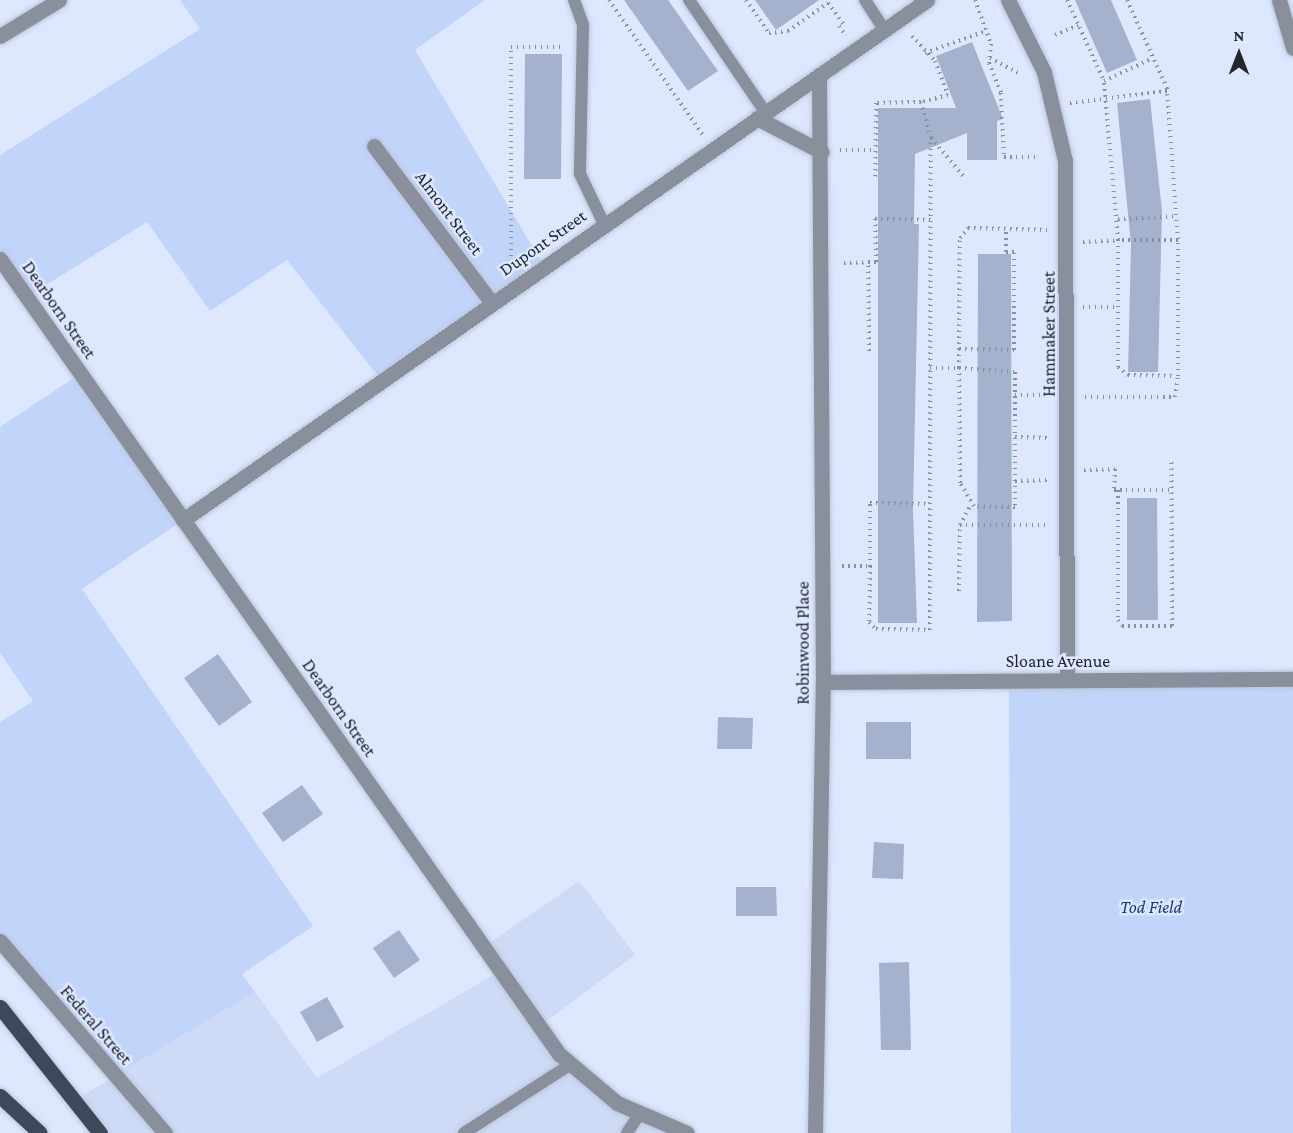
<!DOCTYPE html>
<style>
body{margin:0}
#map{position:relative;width:1293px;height:1133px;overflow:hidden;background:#dde8ff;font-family:"Crimson Pro",serif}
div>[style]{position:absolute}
.built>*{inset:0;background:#cddbf7}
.green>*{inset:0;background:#c1d5fa}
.building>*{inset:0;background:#a4b2cd}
.path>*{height:4px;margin-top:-2px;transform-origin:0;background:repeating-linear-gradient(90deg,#8890a1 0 1.5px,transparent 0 6px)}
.roads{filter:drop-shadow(0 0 2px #bbc5da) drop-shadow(0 0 2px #bbc5da)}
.service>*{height:12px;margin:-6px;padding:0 6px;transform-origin:6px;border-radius:6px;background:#898f9b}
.minor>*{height:15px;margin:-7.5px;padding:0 7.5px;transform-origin:7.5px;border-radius:7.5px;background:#898f9b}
.primary>*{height:15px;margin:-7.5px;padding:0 7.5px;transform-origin:7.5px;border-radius:7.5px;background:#3e485b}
span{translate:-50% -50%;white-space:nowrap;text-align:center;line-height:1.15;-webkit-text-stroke:5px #dde8ff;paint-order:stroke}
.street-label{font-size:18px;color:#212630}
.park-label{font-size:18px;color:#143580;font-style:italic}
.north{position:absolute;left:1209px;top:24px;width:60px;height:60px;-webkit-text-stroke:4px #dde8ff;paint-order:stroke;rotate:0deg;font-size:16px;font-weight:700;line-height:24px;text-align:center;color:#212630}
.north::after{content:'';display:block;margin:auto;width:21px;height:27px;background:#212630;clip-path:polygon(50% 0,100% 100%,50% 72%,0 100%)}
</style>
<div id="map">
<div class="built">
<div style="clip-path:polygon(579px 881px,635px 955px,540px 1026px,617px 1103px,687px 1133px,100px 1133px,77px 1099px,255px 992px,317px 1078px,500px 971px,484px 947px)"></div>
</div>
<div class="green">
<div style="clip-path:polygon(180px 0,485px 0,415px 50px,544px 266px,381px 380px,287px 260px,210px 311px,147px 222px,27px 297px,0 259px,0 155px,200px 29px)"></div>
<div style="clip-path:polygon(80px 374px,183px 520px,82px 589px,313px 926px,242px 974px,255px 992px,115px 1076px,0 941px,0 722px,33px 701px,0 653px,0 427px)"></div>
<div style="clip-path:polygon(1293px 679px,1293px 1133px,1011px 1133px,1009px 681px)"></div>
</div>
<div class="building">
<div style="clip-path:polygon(624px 0,668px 0,718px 71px,688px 91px)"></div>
<div style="clip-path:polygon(755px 0,819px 0,776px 30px)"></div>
<div style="clip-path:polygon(1075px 0,1111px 0,1137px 60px,1107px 73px)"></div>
<div style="clip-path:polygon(972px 42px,1003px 119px,997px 121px,997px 160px,967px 160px,967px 133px,915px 154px,914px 224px,919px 224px,913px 510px,917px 623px,878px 623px,878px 108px,956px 108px,936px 56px)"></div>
<div style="clip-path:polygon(525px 54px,562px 54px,561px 179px,524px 179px)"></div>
<div style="clip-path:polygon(1150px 99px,1162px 211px,1158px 372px,1128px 372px,1131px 244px,1117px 103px)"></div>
<div style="clip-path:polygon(978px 254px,1011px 254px,1012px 621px,977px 622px)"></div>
<div style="clip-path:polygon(1127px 498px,1157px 498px,1158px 620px,1127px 620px)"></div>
<div style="clip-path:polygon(218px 654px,252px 702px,219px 726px,184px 678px)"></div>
<div style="clip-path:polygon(718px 717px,753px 718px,752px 749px,717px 749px)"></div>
<div style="clip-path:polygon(866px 722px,911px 722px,911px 759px,866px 759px)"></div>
<div style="clip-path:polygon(302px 785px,323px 814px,283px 842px,262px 813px)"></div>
<div style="clip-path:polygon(874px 842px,904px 844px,903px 879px,872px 878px)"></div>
<div style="clip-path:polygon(736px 887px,776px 887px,777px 916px,736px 916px)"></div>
<div style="clip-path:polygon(399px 930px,420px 960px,394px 978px,373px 948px)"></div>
<div style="clip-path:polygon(909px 962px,911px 1050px,881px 1050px,879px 963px)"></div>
<div style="clip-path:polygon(327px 997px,344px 1027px,317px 1042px,300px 1012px)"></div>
</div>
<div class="path">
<div style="left:609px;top:0;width:165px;rotate:55.2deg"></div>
<div style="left:746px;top:0;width:40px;rotate:55.1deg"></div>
<div style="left:769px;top:33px;width:19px;rotate:-6deg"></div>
<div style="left:788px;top:31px;width:49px;rotate:-35deg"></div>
<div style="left:828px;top:3px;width:26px;rotate:54deg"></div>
<div style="left:975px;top:0;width:47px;rotate:70deg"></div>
<div style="left:991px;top:44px;width:19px;rotate:96deg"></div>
<div style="left:989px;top:63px;width:32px;rotate:68deg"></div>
<div style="left:1001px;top:93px;width:64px;rotate:87.3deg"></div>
<div style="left:1004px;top:157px;width:34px"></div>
<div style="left:1067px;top:0;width:89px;rotate:65.4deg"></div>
<div style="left:1104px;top:81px;width:54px;rotate:-25.1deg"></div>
<div style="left:1127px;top:0;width:97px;rotate:65.6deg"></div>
<div style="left:1167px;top:88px;width:152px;rotate:85.9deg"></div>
<div style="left:839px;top:26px;width:12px;rotate:55deg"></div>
<div style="left:1055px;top:35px;width:25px;rotate:-23deg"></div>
<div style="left:912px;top:36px;width:34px;rotate:47deg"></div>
<div style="left:935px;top:61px;width:36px;rotate:69deg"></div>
<div style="left:948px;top:95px;width:28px;rotate:165deg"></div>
<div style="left:925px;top:53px;width:65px;rotate:-19.8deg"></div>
<div style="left:990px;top:58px;width:32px;rotate:28deg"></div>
<div style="left:1070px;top:103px;width:98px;rotate:-7.1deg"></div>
<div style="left:931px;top:138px;width:52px;rotate:49.6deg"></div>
<div style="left:840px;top:150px;width:35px"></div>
<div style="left:1118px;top:219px;width:60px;rotate:-2.9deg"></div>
<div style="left:1083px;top:242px;width:35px;rotate:-3deg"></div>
<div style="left:1118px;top:240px;width:160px;rotate:-95deg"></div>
<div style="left:511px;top:256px;width:209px;rotate:-90deg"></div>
<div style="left:511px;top:47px;width:53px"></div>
<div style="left:844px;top:263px;width:24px;rotate:-2deg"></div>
<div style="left:1083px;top:307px;width:35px"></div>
<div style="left:959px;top:349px;width:55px;rotate:1deg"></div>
<div style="left:1014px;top:350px;width:98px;rotate:-90deg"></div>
<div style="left:1014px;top:252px;width:8px;rotate:180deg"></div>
<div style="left:1006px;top:252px;width:23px;rotate:-90deg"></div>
<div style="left:869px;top:351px;width:89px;rotate:-90.6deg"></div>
<div style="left:868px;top:262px;width:8px"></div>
<div style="left:876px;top:262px;width:43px;rotate:-91.3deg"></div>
<div style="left:875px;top:219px;width:56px;rotate:1deg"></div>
<div style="left:930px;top:368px;width:29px"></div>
<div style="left:959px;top:368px;width:130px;rotate:-89.6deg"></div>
<div style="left:960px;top:238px;width:13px;rotate:-51deg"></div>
<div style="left:968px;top:228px;width:79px;rotate:1.5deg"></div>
<div style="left:959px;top:368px;width:56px;rotate:4.1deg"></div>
<div style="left:1015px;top:372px;width:135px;rotate:90deg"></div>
<div style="left:1015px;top:507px;width:41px;rotate:-178.6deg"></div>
<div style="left:974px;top:506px;width:27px;rotate:-121deg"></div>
<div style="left:960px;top:483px;width:115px;rotate:-90.5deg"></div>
<div style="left:1015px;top:395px;width:32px"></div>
<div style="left:1085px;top:397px;width:90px"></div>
<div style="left:1175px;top:397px;width:21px;rotate:-82deg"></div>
<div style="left:1178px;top:376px;width:136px;rotate:-90deg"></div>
<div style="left:1178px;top:240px;width:60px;rotate:180deg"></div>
<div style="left:1118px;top:240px;width:127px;rotate:90deg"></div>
<div style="left:1118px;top:367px;width:13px;rotate:39deg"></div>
<div style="left:1128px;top:375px;width:47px;rotate:1.2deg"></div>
<div style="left:1015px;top:437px;width:32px;rotate:2deg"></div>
<div style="left:1084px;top:470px;width:31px;rotate:-2deg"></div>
<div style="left:1115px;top:469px;width:21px;rotate:93deg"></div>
<div style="left:1114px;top:490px;width:58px"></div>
<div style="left:1015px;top:481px;width:32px;rotate:-2deg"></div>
<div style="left:1118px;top:490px;width:130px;rotate:90deg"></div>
<div style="left:1118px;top:620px;width:7px;rotate:56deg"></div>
<div style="left:1122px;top:626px;width:50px"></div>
<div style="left:1172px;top:626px;width:167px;rotate:-90.3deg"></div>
<div style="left:960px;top:525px;width:24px;rotate:-62deg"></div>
<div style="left:842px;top:566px;width:28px"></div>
<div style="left:870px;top:566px;width:56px;rotate:91deg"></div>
<div style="left:869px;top:622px;width:10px;rotate:45deg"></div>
<div style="left:876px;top:629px;width:54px;rotate:1.1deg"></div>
<div style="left:930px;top:630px;width:492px;rotate:-89.9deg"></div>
<div style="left:931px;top:138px;width:37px;rotate:-106deg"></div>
<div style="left:921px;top:102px;width:45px;rotate:178.7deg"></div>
<div style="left:876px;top:103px;width:78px;rotate:90.7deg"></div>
<div style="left:870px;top:566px;width:63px;rotate:-90deg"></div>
<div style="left:870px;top:503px;width:60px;rotate:1deg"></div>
<div style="left:959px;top:591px;width:66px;rotate:-89.1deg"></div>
<div style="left:960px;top:525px;width:89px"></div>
</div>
<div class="roads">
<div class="service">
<div style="left:574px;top:0;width:27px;rotate:70deg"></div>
<div style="left:583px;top:25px;width:149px;rotate:91.2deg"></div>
<div style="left:580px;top:174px;width:55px;rotate:64.4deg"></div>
<div style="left:689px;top:0;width:135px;rotate:55.8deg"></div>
<div style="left:865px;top:0;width:35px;rotate:57deg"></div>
<div style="left:464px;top:1133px;width:127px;rotate:-32.8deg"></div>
<div style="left:627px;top:1133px;width:24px;rotate:-57deg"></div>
</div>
<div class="minor">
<div style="left:1008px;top:0;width:80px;rotate:63.4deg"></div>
<div style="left:1044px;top:72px;width:91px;rotate:76.7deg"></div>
<div style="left:1065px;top:161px;width:519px;rotate:89.78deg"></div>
<div style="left:1279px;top:0;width:50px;rotate:73.7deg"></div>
<div style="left:0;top:36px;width:69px;rotate:-31.4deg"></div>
<div style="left:757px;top:118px;width:73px;rotate:27.6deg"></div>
<div style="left:374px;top:146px;width:196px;rotate:53.1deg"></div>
<div style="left:0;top:259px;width:972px;rotate:54.89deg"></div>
<div style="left:559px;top:1054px;width:76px;rotate:40.2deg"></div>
<div style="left:617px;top:1103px;width:76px;rotate:23.2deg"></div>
<div style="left:183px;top:520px;width:908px;rotate:-34.95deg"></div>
<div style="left:823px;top:682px;width:470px;rotate:-0.4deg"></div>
<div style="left:0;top:941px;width:253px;rotate:49.3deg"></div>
<div style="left:815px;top:1133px;width:451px;rotate:-89deg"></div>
<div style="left:823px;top:682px;width:607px;rotate:-90.38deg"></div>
</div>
<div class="primary">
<div style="left:0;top:1007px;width:161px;rotate:51.6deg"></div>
<div style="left:0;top:1096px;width:54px;rotate:42.8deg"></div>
</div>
</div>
<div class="street-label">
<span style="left:449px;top:213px;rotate:53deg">Almont Street</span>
<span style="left:543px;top:243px;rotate:-35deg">Dupont Street</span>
<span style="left:59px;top:310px;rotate:55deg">Dearborn Street</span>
<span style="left:1049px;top:334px;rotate:-90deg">Hammaker Street</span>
<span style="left:803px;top:643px;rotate:-90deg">Robinwood Place</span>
<span style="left:1058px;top:661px">Sloane Avenue</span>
<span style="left:339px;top:708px;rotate:55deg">Dearborn Street</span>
<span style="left:96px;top:1025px;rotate:49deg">Federal Street</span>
</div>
<div class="park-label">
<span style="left:1151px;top:907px">Tod Field</span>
</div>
<div class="north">N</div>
</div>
